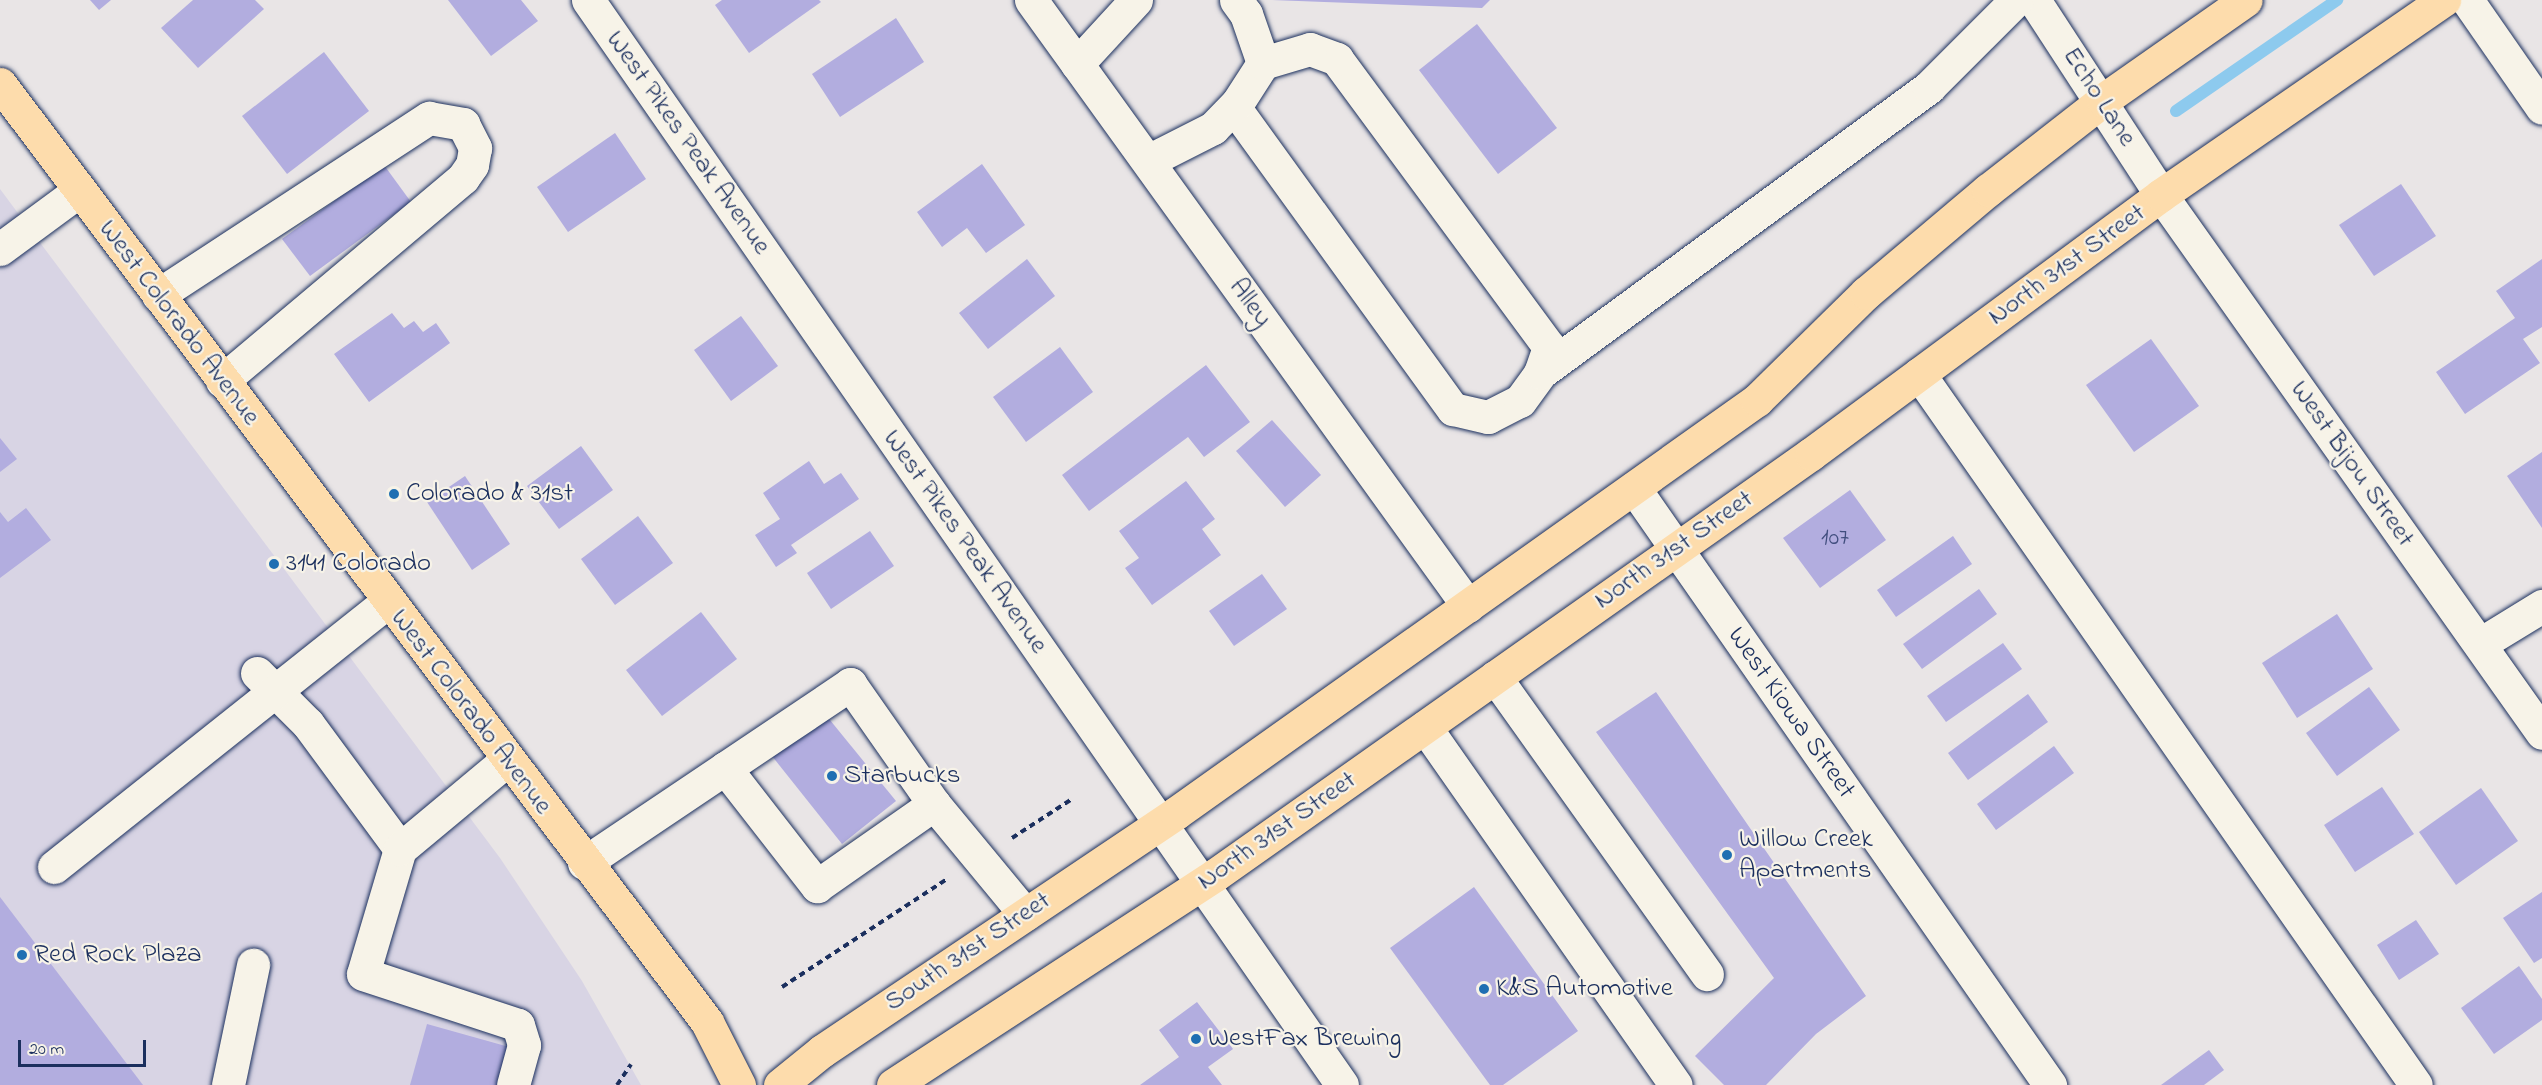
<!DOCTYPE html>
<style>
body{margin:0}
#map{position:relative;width:2542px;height:1085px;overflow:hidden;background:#e9e5e6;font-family:"Indie Flower",sans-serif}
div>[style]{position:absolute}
.built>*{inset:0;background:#d8d4e4}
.stream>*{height:12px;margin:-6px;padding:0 6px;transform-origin:6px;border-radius:6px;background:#8dcaee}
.building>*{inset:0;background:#b2addf}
.path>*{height:4px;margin-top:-2px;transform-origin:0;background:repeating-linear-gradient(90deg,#1b2f5e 0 6px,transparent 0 10.5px)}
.roads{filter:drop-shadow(0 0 2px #1b2f5e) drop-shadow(0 0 2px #1b2f5e)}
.minor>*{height:33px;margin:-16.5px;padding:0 16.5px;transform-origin:16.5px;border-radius:16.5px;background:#f7f3e8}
.major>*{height:33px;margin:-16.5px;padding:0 16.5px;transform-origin:16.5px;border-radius:16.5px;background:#fddcac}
.dots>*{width:16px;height:16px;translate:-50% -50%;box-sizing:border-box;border:3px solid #f7f3e8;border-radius:50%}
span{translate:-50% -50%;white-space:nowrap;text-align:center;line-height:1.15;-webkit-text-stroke:4.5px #f7f3e8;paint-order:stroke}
.number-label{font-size:24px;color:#414e7e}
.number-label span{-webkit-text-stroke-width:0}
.street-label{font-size:27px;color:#1b2f5e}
.poi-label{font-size:27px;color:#1b2f5e}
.left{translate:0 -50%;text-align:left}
.scale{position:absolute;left:18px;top:1040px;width:128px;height:27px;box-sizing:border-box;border:3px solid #1b2f5e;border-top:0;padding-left:8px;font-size:18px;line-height:21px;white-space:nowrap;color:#1b2f5e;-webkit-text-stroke:4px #f7f3e8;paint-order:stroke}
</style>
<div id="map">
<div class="built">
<div style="clip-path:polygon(0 189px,500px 858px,582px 981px,641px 1085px,0 1085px)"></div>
</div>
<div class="stream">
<div style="left:2176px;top:111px;width:196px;rotate:-34.6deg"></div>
</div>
<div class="building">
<div style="clip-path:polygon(90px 0,111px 0,99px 10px)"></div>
<div style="clip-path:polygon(193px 0,255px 0,264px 9px,198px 68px,161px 28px)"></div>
<div style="clip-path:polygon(448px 0,521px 0,538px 21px,491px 56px)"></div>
<div style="clip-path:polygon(722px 0,819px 0,821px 2px,749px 53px,715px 5px)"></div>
<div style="clip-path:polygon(1272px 0,1490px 0,1482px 8px)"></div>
<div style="clip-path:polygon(896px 18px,924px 62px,840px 117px,812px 74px)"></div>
<div style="clip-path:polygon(1477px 24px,1557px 128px,1498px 174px,1419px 70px)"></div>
<div style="clip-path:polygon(324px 52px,369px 111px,287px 174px,242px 116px)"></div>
<div style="clip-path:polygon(615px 133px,646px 179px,568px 232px,537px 187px)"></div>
<div style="clip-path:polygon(982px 164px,1025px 225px,986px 253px,967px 228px,942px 247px,917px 212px)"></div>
<div style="clip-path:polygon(384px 165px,411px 202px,310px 276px,282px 239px)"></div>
<div style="clip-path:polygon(2401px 184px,2436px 236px,2374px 276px,2339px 225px)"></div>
<div style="clip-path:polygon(1027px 259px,1055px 296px,988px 349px,959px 313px)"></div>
<div style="clip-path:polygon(2542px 259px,2542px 327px,2523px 339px,2540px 363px,2465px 414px,2436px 372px,2515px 318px,2496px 291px)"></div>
<div style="clip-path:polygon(392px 313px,404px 328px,414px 321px,423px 332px,436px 323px,450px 343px,369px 402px,334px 354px)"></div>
<div style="clip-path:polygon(741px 316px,778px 366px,731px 401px,694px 350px)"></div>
<div style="clip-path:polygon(2151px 339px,2199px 406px,2134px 452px,2086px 385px)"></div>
<div style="clip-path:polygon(1060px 347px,1093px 392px,1026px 442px,993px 397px)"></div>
<div style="clip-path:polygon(1206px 365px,1250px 422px,1204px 457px,1188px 437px,1089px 511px,1062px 475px)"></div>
<div style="clip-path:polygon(1272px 420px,1321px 475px,1285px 507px,1236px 451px)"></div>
<div style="clip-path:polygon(0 438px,17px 459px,0 472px)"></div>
<div style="clip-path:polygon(581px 446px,613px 490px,559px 529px,527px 486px)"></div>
<div style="clip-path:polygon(2542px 452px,2542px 528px,2507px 476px)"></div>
<div style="clip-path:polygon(809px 461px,824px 484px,841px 473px,859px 499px,791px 545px,797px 553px,776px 567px,755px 535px,780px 519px,763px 493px)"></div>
<div style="clip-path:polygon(465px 476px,510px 544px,472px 570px,427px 502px)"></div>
<div style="clip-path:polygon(1186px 481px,1215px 519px,1202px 529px,1221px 555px,1152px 605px,1125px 568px,1139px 558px,1119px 531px)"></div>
<div style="clip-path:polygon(1850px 490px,1886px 540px,1820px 588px,1783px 538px)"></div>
<div style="clip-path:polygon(26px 508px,51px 540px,0 578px,0 512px,8px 522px)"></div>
<div style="clip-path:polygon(638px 516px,673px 563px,615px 605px,581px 559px)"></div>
<div style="clip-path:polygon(870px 531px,894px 566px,831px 609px,807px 573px)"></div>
<div style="clip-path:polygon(1953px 536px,1972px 564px,1896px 617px,1877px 590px)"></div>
<div style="clip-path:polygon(1262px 574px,1287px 609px,1234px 646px,1209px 611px)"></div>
<div style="clip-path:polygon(1979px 589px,1997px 614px,1922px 669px,1903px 644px)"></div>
<div style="clip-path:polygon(701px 612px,737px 659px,662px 716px,626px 670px)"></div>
<div style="clip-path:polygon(2337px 614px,2373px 669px,2297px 718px,2262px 663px)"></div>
<div style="clip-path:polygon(2003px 643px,2022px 669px,1946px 722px,1927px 696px)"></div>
<div style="clip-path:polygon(2369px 687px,2400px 730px,2337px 776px,2306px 733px)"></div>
<div style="clip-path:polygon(1656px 692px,1866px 996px,1816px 1034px,1766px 1085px,1724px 1085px,1695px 1056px,1774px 978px,1596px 732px)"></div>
<div style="clip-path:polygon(2028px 694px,2048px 722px,1968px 780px,1948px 753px)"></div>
<div style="clip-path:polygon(821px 709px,896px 801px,842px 844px,768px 751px)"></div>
<div style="clip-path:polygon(2054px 746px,2074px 773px,1996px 830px,1977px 804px)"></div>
<div style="clip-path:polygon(2382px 787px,2414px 834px,2355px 872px,2324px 825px)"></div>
<div style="clip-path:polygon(2481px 788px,2518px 841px,2456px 885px,2419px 832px)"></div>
<div style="clip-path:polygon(1474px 887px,1578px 1031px,1503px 1085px,1490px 1085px,1390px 948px)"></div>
<div style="clip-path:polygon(2542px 892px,2542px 958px,2534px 963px,2503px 918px)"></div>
<div style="clip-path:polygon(0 897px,89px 1014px,143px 1085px,0 1085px)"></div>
<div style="clip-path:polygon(2416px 920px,2439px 954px,2399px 980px,2377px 945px)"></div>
<div style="clip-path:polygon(2519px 966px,2542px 999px,2542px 1020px,2494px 1054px,2461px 1008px)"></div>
<div style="clip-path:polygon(1197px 1002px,1233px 1049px,1208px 1067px,1222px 1085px,1140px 1085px,1179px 1057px,1159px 1030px)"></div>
<div style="clip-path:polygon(427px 1024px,513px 1048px,502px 1085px,410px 1085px)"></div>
<div style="clip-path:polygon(2209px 1050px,2224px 1070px,2204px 1085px,2161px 1085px)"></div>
</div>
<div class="path">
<div style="left:1012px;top:838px;width:72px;rotate:-33deg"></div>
<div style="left:782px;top:987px;width:197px;rotate:-33.2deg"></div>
<div style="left:617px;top:1085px;width:25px;rotate:-56deg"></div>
</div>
<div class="roads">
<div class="minor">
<div style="left:588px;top:0;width:1321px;rotate:55.2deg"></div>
<div style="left:1031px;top:0;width:747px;rotate:54.2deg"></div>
<div style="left:2034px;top:0;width:233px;rotate:56.9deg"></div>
<div style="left:2161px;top:195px;width:659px;rotate:54.69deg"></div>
<div style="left:2467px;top:0;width:131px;rotate:55.2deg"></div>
<div style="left:1077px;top:64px;width:87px;rotate:-47.3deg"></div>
<div style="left:1234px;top:107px;width:373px;rotate:54.1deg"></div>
<div style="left:1453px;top:409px;width:36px;rotate:13deg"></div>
<div style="left:1488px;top:417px;width:36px;rotate:-27deg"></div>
<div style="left:1520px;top:401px;width:34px;rotate:-54deg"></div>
<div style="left:1540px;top:373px;width:28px;rotate:-71deg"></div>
<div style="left:1549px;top:347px;width:358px;rotate:-126.4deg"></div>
<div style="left:1337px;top:59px;width:29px;rotate:-160deg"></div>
<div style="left:1310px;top:49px;width:49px;rotate:163.4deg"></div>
<div style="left:1148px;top:161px;width:73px;rotate:-26.9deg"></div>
<div style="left:1213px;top:128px;width:36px;rotate:-46deg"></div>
<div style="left:1238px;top:102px;width:46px;rotate:-57.3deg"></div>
<div style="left:1263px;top:63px;width:52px;rotate:-109.1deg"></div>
<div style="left:1246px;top:14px;width:17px;rotate:-126deg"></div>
<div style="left:0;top:249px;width:99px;rotate:-36.4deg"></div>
<div style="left:158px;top:295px;width:324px;rotate:-33.2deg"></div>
<div style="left:429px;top:118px;width:35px;rotate:10deg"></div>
<div style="left:463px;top:124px;width:27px;rotate:63deg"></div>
<div style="left:475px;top:148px;width:17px;rotate:100deg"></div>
<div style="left:472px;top:165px;width:16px;rotate:125deg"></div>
<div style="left:463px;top:178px;width:315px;rotate:139.9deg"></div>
<div style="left:1540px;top:373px;width:483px;rotate:-36.3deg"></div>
<div style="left:1929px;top:87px;width:123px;rotate:-45deg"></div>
<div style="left:1919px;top:374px;width:867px;rotate:55.05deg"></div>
<div style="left:1634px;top:488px;width:728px;rotate:55.13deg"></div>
<div style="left:2480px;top:644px;width:73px;rotate:-31.5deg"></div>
<div style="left:257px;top:673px;width:72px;rotate:45deg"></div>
<div style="left:308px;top:724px;width:155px;rotate:53.6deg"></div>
<div style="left:400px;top:849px;width:130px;rotate:106.5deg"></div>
<div style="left:363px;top:974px;width:163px;rotate:18.2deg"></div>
<div style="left:518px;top:1025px;width:21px;rotate:73deg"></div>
<div style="left:524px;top:1045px;width:41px;rotate:105.4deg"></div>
<div style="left:1495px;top:677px;width:365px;rotate:54.5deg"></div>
<div style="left:1425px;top:727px;width:437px;rotate:55deg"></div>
<div style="left:725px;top:768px;width:150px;rotate:52.1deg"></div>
<div style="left:817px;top:886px;width:143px;rotate:-35deg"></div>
<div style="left:400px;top:849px;width:139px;rotate:-39.8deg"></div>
<div style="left:584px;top:863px;width:321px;rotate:-33.9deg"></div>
<div style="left:850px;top:684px;width:146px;rotate:55deg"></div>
<div style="left:934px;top:804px;width:143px;rotate:50.4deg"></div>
<div style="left:54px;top:867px;width:427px;rotate:-38.5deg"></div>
<div style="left:228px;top:1085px;width:123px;rotate:-78.2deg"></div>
</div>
<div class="major">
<div style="left:0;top:84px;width:1175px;rotate:52.99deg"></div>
<div style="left:707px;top:1022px;width:71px;rotate:63.1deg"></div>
<div style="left:780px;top:1085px;width:54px;rotate:-39deg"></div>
<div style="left:822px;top:1051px;width:427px;rotate:-33.9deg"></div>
<div style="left:1176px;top:813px;width:713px;rotate:-35.41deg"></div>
<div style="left:1757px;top:400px;width:153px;rotate:-44.5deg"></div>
<div style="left:1866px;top:293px;width:160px;rotate:-40.2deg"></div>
<div style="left:1988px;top:190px;width:146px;rotate:-38deg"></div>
<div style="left:2103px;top:100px;width:174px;rotate:-35deg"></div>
<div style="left:893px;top:1085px;width:384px;rotate:-33.1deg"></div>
<div style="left:1215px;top:875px;width:730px;rotate:-35.24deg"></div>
<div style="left:1811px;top:454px;width:435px;rotate:-36.5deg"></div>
<div style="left:2161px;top:195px;width:344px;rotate:-34.6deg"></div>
</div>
</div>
<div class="dots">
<div style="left:394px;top:494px;background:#1f6fb2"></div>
<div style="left:274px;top:564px;background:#1f6fb2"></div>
<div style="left:832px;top:776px;background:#1f6fb2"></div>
<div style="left:1727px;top:855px;background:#1f6fb2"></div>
<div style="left:22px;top:955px;background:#1f6fb2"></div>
<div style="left:1484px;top:989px;background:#1f6fb2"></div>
<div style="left:1196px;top:1039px;background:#1f6fb2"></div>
</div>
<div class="number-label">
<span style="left:1835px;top:539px">107</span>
</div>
<div class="street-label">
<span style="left:2099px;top:97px;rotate:57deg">Echo Lane</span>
<span style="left:688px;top:143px;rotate:55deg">West Pikes Peak Avenue</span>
<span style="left:2067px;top:265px;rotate:-36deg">North 31st Street</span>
<span style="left:1250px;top:303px;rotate:54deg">Alley</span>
<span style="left:179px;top:323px;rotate:53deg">West Colorado Avenue</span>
<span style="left:2352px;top:464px;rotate:55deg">West Bijou Street</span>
<span style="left:965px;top:542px;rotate:55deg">West Pikes Peak Avenue</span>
<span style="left:1674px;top:550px;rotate:-35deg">North 31st Street</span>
<span style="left:471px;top:712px;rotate:53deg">West Colorado Avenue</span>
<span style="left:1791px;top:713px;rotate:55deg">West Kiowa Street</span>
<span style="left:1277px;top:831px;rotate:-35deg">North 31st Street</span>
<span style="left:968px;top:952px;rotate:-34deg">South 31st Street</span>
</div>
<div class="poi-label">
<span class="left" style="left:406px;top:494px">Colorado &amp; 31st</span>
<span class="left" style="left:286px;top:564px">3141 Colorado</span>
<span class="left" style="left:844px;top:776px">Starbucks</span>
<span class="left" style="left:1739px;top:855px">Willow Creek<br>Apartments</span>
<span class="left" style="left:34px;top:955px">Red Rock Plaza</span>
<span class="left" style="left:1496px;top:989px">K&amp;S Automotive</span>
<span class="left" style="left:1208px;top:1039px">WestFax Brewing</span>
</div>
<div class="scale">20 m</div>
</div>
